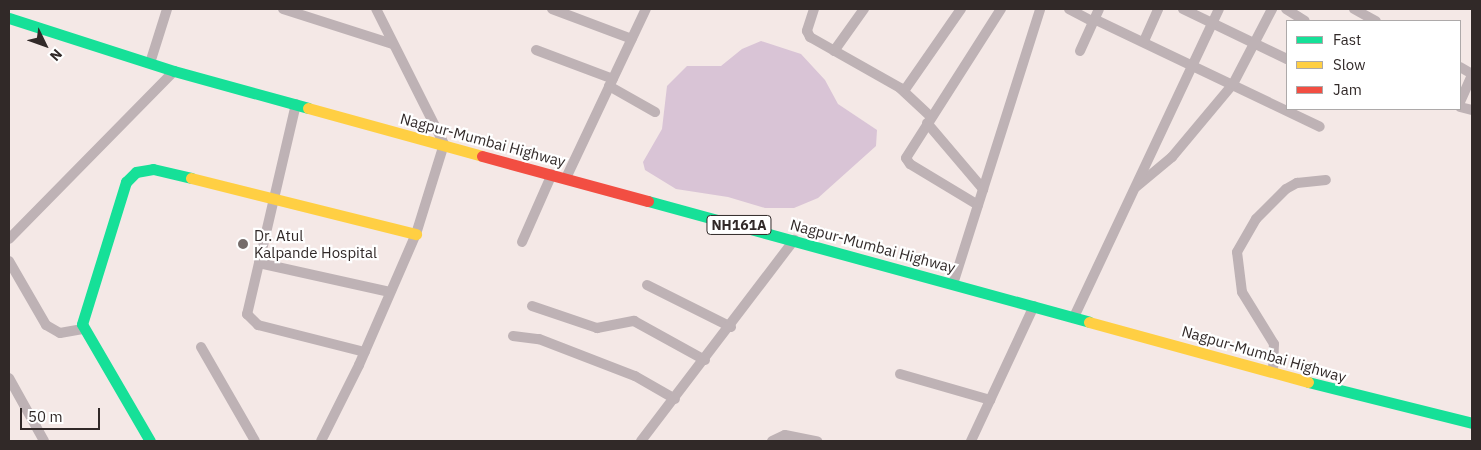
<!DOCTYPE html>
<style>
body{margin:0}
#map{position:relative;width:1481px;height:450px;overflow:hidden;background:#f4e8e6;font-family:"IBM Plex Sans",sans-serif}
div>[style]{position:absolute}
.water>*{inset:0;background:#d9c4d6}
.street>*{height:10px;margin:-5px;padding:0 5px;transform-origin:5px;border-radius:5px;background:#beb2b5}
.fast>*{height:11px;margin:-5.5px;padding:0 5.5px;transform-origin:5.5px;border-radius:5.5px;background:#16e098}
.slow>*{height:11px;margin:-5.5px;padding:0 5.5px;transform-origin:5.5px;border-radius:5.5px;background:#ffcf43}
.jam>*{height:11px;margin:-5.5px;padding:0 5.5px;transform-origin:5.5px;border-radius:5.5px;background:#f24e42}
.dots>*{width:14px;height:14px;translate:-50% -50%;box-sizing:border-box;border:2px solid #fff;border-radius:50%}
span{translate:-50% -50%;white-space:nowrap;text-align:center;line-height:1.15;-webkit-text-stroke:4.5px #fff;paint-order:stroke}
.shield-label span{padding:1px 4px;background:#fff;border:1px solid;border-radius:4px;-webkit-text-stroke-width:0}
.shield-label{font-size:14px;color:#312928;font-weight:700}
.street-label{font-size:15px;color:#312928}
.poi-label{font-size:15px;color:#312928}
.left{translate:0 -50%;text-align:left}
.frame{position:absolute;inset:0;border:10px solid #312928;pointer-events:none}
.legend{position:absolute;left:1286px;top:20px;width:175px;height:90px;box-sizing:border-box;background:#fff;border:1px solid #ada9a9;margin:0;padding:6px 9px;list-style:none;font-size:15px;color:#312928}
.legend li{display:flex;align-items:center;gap:10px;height:25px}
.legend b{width:25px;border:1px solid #ada9a9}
.north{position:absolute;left:20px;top:20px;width:50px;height:50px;-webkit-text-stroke:4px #fff;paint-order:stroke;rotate:132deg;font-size:14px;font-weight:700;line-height:20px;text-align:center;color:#312928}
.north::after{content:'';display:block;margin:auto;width:18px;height:22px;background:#312928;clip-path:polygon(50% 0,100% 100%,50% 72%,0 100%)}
.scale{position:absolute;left:20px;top:408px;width:80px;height:22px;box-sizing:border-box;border:2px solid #312928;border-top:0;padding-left:6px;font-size:15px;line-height:18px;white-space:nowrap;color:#312928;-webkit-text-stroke:4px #fff;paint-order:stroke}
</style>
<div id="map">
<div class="water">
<div style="clip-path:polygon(761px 41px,801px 54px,825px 80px,838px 104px,877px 130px,876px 146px,818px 198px,794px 208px,765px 208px,728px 197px,676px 189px,645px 170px,643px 162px,662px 129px,667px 86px,687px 66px,721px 66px,742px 49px)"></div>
</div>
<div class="street">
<div style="left:283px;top:9px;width:115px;rotate:17.7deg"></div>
<div style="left:552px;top:9px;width:85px;rotate:20.6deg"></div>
<div style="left:814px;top:9px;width:23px;rotate:108deg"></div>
<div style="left:807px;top:31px;width:7px;rotate:63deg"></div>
<div style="left:810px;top:37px;width:103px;rotate:29.5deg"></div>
<div style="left:900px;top:88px;width:42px;rotate:43.1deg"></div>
<div style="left:1069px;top:9px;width:27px;rotate:28deg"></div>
<div style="left:1183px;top:9px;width:115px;rotate:25.7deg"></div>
<div style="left:1286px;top:9px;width:22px;rotate:32deg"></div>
<div style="left:1354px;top:9px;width:25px;rotate:29deg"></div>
<div style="left:1094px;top:19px;width:250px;rotate:25.5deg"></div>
<div style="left:1144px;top:41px;width:35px;rotate:-66deg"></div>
<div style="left:536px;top:50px;width:82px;rotate:20.6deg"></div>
<div style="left:834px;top:51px;width:52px;rotate:-54.5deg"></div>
<div style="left:1080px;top:51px;width:46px;rotate:-65.7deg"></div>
<div style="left:150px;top:63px;width:57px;rotate:-72.5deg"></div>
<div style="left:1460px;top:67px;width:14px;rotate:30deg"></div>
<div style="left:609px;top:86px;width:53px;rotate:29.5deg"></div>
<div style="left:904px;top:91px;width:100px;rotate:-55.2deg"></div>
<div style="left:1460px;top:102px;width:30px;rotate:-66deg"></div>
<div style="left:296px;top:104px;width:216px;rotate:103.1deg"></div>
<div style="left:247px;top:314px;width:16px;rotate:45deg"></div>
<div style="left:258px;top:325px;width:110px;rotate:14.2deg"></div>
<div style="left:1460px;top:107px;width:12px;rotate:14deg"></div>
<div style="left:927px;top:123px;width:87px;rotate:49.7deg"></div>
<div style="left:566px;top:178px;width:187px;rotate:-64.7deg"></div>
<div style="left:1136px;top:187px;width:47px;rotate:-39.8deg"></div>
<div style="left:1172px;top:157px;width:95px;rotate:-50.1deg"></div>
<div style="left:1233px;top:84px;width:85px;rotate:-62.5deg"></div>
<div style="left:978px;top:205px;width:79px;rotate:-148.9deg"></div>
<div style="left:910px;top:164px;width:7px;rotate:-124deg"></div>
<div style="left:906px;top:158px;width:177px;rotate:-57.5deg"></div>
<div style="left:9px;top:239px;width:235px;rotate:-45.5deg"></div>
<div style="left:522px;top:242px;width:74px;rotate:-66.2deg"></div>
<div style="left:9px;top:261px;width:74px;rotate:60deg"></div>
<div style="left:46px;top:325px;width:16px;rotate:30deg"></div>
<div style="left:60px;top:333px;width:23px;rotate:-10deg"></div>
<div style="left:259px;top:263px;width:134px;rotate:12.5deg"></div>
<div style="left:953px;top:284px;width:288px;rotate:-72.4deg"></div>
<div style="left:647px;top:285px;width:94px;rotate:26.6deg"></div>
<div style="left:532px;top:306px;width:69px;rotate:18.7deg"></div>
<div style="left:597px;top:328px;width:38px;rotate:-11deg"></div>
<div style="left:634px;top:321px;width:81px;rotate:28.8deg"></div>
<div style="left:1074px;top:317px;width:340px;rotate:-64.8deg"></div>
<div style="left:513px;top:336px;width:26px;rotate:7deg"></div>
<div style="left:539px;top:339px;width:103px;rotate:21.1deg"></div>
<div style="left:635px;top:376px;width:46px;rotate:29.9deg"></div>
<div style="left:201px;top:347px;width:108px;rotate:60.1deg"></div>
<div style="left:1273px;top:371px;width:27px;rotate:-88deg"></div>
<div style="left:1274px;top:344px;width:61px;rotate:-121.6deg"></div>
<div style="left:1242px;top:292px;width:40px;rotate:-97.1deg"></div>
<div style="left:1237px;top:252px;width:38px;rotate:-60deg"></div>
<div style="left:1256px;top:219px;width:42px;rotate:-45deg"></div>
<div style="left:1286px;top:189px;width:13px;rotate:-29deg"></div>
<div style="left:1297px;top:183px;width:29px;rotate:-6deg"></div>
<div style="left:900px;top:374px;width:94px;rotate:16.1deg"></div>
<div style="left:9px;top:378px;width:72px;rotate:60.9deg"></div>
<div style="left:321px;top:441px;width:85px;rotate:-63.4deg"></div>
<div style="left:359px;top:365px;width:143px;rotate:-66.5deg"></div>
<div style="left:416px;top:234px;width:94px;rotate:-72.7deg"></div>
<div style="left:444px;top:144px;width:151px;rotate:-116.7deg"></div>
<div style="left:641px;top:441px;width:253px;rotate:-52.7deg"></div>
<div style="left:772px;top:441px;width:14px;rotate:-25deg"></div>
<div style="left:785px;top:435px;width:33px;rotate:11deg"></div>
<div style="left:971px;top:441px;width:149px;rotate:-65deg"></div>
</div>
<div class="fast">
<div style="left:9px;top:18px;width:173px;rotate:17.8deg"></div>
<div style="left:174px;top:71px;width:139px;rotate:15.4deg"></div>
<div style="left:648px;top:201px;width:457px;rotate:15.3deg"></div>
<div style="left:1308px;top:382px;width:169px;rotate:14deg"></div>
<div style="left:150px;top:441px;width:135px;rotate:-120.2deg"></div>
<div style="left:82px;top:324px;width:149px;rotate:-72.8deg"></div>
<div style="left:126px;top:182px;width:14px;rotate:-45deg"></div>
<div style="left:136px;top:172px;width:17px;rotate:-10deg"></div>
<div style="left:153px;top:169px;width:39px;rotate:13deg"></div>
</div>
<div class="slow">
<div style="left:308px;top:108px;width:180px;rotate:15.4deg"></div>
<div style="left:191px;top:178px;width:232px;rotate:14deg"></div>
<div style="left:1089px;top:322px;width:227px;rotate:15.3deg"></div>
</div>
<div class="jam">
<div style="left:482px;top:156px;width:172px;rotate:15.2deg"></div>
</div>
<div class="dots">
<div style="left:243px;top:244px;background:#756c6a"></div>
</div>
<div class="shield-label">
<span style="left:739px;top:225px">NH161A</span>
</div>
<div class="street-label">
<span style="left:483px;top:140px;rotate:15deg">Nagpur-Mumbai Highway</span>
<span style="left:873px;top:246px;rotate:15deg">Nagpur-Mumbai Highway</span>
<span style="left:1264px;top:354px;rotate:16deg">Nagpur-Mumbai Highway</span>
</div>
<div class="poi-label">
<span class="left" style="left:254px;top:244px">Dr. Atul<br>Kalpande Hospital</span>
</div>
<div class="frame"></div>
<ul class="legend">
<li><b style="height:6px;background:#16e098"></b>Fast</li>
<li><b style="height:6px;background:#ffcf43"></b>Slow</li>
<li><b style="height:6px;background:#f24e42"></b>Jam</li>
</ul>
<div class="north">N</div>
<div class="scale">50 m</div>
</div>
